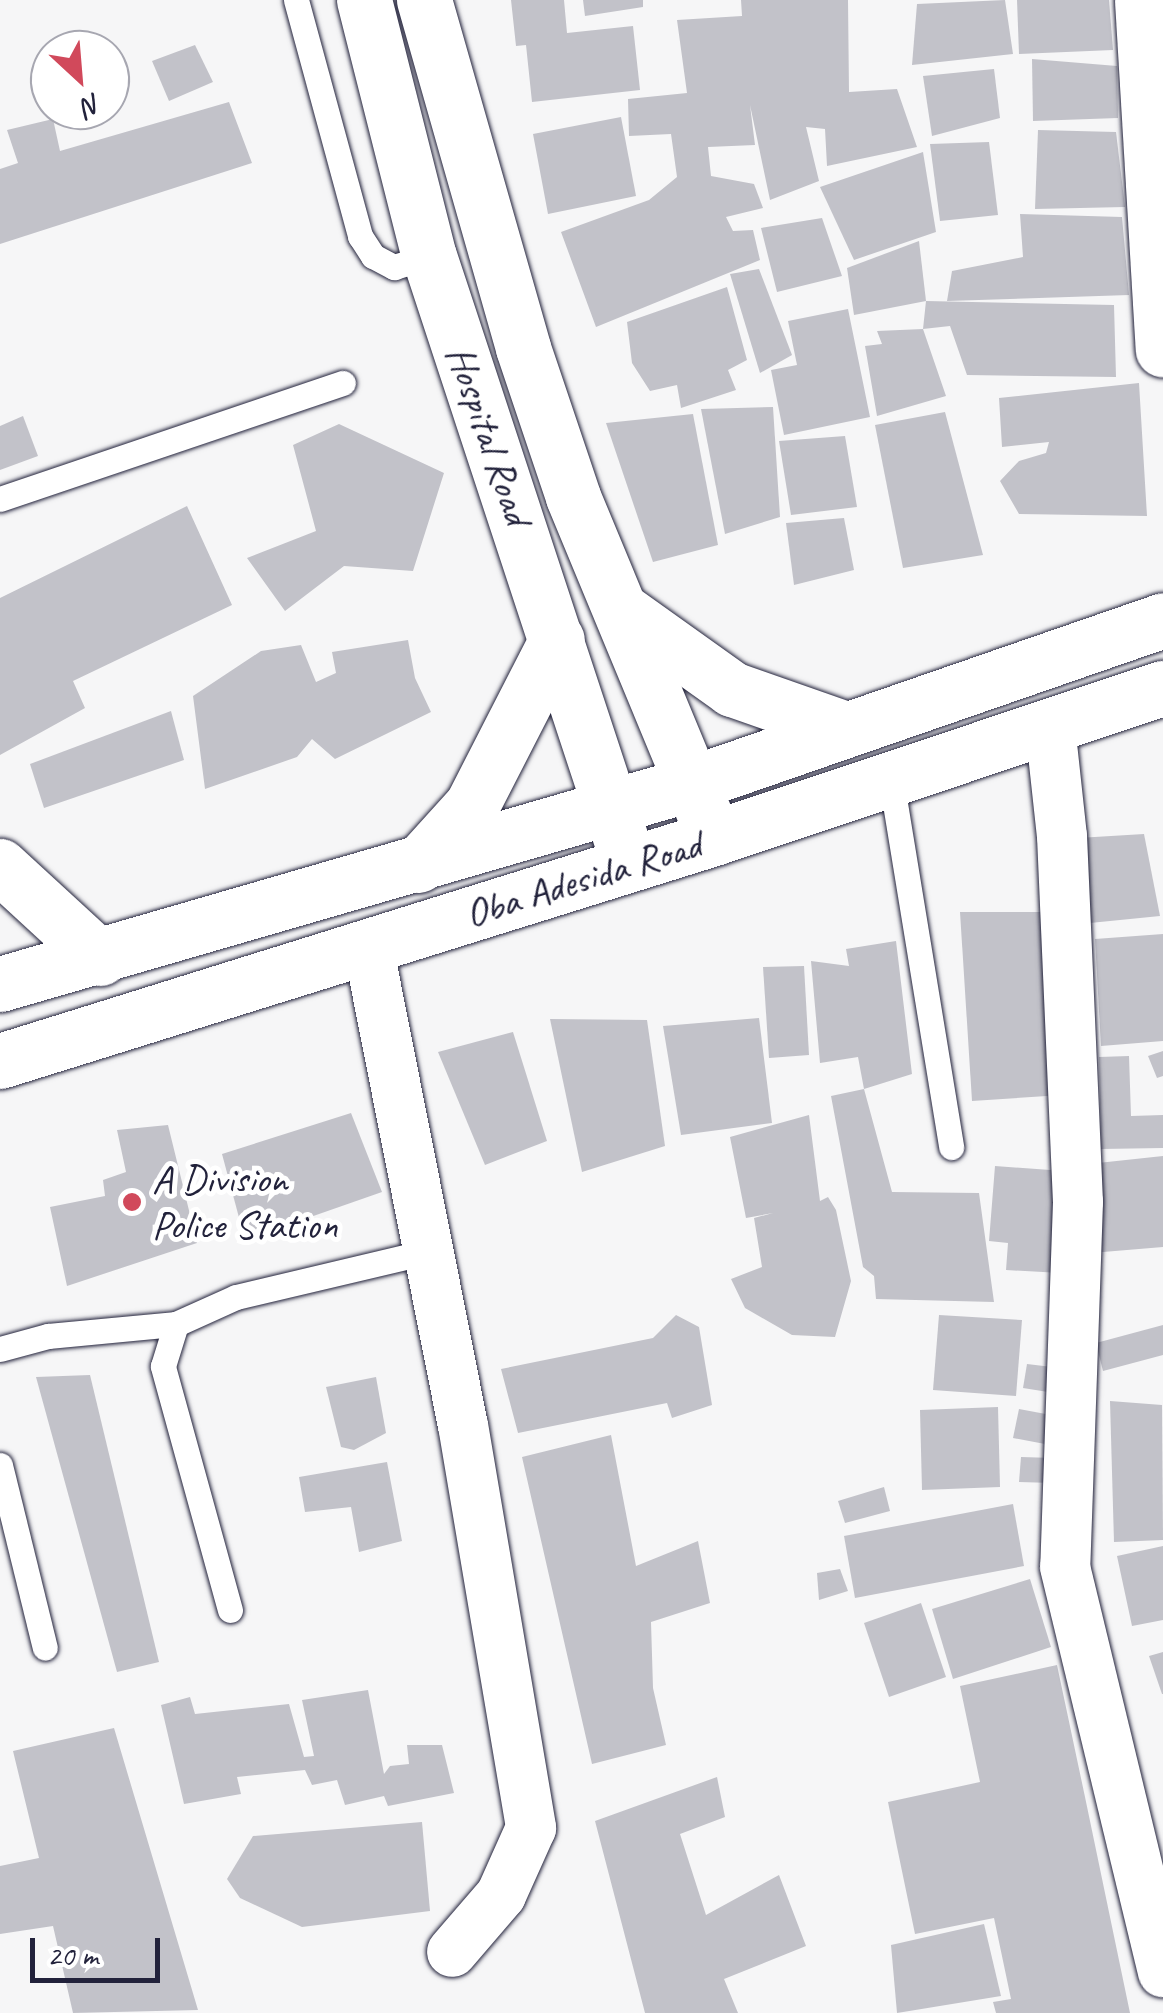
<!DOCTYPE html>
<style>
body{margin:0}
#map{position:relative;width:1163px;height:2013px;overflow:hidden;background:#f6f6f7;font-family:Caveat,sans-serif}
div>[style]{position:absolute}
.building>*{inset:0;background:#c2c2c9}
.roads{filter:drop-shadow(0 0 2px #22223b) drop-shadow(0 0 2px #22223b)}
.service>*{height:25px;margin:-12.5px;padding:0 12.5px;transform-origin:12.5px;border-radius:12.5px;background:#fff}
.minor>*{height:50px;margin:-25px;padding:0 25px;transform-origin:25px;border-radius:25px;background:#fff}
.tertiary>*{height:55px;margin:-27.5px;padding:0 27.5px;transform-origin:27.5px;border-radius:27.5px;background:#fff}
.primary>*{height:55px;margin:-27.5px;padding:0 27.5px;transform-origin:27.5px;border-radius:27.5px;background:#fff}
.dots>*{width:28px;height:28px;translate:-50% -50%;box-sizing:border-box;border:5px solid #fff;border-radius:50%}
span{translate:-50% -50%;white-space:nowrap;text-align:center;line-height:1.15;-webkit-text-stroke:10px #fff;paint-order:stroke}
.street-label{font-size:40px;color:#22223b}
.poi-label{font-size:40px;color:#22223b}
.left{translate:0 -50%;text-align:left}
.north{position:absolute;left:30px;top:30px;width:100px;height:100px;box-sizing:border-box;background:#fff;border:2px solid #a7a7b1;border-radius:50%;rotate:154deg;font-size:28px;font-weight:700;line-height:40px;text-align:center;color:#22223b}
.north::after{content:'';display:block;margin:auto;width:35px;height:45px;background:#d1495b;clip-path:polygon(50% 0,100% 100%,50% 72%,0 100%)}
.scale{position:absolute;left:30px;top:1938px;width:130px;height:45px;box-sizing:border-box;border:5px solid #22223b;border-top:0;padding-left:12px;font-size:30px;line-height:35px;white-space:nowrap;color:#22223b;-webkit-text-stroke:8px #fff;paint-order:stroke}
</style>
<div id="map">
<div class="building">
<div style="clip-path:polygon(511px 0,564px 0,567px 33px,633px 26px,640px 90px,532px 102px,526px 45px,516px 46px)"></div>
<div style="clip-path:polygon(583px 0,643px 0,643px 7px,585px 16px)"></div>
<div style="clip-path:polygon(741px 0,848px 0,849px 92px,897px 89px,917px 147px,827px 166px,825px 129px,806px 127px,819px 181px,770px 200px,750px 105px,755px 145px,708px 147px,711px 176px,754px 184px,763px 208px,726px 217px,733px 231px,753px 230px,760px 260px,596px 327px,561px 232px,649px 200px,677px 177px,671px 134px,629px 136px,628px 99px,687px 93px,677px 20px,742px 16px)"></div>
<div style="clip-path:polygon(1005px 0,1013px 54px,912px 65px,917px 4px)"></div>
<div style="clip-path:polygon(1017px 0,1109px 0,1113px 50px,1019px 54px)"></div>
<div style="clip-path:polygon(195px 45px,213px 82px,169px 101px,152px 61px)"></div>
<div style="clip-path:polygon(1032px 59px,1117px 66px,1118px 118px,1033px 121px)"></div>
<div style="clip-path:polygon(994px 69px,1000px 118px,932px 136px,923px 76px)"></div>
<div style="clip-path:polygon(229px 102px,252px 163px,0 244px,0 169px,18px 163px,7px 130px,53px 119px,60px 151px)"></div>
<div style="clip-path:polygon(621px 117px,636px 196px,548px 214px,533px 134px)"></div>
<div style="clip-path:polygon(1038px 130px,1116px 132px,1125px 207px,1035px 209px)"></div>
<div style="clip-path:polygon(989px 142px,998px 215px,940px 221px,930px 144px)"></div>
<div style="clip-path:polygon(923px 152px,936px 232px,854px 260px,820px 187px)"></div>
<div style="clip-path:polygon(1020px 214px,1122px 217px,1129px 295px,947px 301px,952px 271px,1023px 257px)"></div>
<div style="clip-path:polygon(822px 218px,842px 276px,777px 292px,761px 228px)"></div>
<div style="clip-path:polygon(919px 241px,926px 301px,854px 315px,847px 268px)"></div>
<div style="clip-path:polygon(759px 269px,792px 355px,760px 373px,730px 274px)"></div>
<div style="clip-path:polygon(727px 287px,747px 360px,728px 370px,736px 390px,681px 408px,677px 385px,650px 391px,632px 363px,627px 322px)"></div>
<div style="clip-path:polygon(926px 301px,1114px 305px,1116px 377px,967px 375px,950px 326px,923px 329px)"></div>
<div style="clip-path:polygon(848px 309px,870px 417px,784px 435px,771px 370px,797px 365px,788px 321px)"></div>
<div style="clip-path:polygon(923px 329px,946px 396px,877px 416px,865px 346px,882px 344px,877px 331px)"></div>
<div style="clip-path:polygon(1139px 383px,1147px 516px,1019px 514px,1000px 481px,1019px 461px,1046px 453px,1049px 442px,1002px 447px,999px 398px)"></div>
<div style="clip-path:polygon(773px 407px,780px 517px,725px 534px,701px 409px)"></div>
<div style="clip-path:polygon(945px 412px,983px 555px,903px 568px,875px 425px)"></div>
<div style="clip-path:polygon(693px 414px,718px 545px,653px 562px,606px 423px)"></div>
<div style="clip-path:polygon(23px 416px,38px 456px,0 470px,0 426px)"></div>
<div style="clip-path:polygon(339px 424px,444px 473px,413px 571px,344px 566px,285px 611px,247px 558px,316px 531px,293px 445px)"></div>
<div style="clip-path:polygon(845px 436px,857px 507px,791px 515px,779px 441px)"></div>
<div style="clip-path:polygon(187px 506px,232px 605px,73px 681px,85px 708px,0 755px,0 598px)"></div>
<div style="clip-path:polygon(844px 518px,854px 570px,794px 585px,786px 523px)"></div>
<div style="clip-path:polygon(408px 640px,415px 678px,431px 712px,335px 759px,312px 739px,297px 757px,205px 789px,193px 696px,261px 651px,301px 645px,316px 682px,336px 673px,332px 652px)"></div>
<div style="clip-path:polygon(171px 711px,184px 760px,44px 808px,30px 764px)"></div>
<div style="clip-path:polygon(1144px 834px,1160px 916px,1090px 923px,1078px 838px)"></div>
<div style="clip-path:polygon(960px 912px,1053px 912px,1062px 1095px,972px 1101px)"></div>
<div style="clip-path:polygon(1163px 934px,1163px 1041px,1101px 1046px,1095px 939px)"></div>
<div style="clip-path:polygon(896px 941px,912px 1074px,864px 1089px,892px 1192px,979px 1193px,994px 1302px,876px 1299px,874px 1276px,863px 1267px,831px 1096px,864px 1089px,858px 1057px,820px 1063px,811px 961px,849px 966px,846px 949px)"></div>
<div style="clip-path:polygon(804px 966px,809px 1055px,769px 1058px,763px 967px)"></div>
<div style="clip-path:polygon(759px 1018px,772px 1123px,681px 1135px,663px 1026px)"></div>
<div style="clip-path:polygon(550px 1019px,647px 1020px,665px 1146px,582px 1172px)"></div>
<div style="clip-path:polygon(513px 1032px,547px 1141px,485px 1165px,438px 1052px)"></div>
<div style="clip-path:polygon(1163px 1051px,1163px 1076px,1157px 1078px,1148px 1056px)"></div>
<div style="clip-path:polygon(1129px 1056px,1131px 1116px,1163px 1115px,1163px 1148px,1101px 1149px,1099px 1057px)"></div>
<div style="clip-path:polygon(351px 1113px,382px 1192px,245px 1240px,222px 1154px)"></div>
<div style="clip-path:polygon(809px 1115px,820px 1201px,828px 1197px,836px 1210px,851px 1281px,835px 1337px,792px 1335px,745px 1308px,731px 1279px,762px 1267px,754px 1218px,773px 1213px,746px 1218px,730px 1137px)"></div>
<div style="clip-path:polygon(168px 1125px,197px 1243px,67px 1286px,50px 1207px,105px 1196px,103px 1180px,126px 1172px,117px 1130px)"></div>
<div style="clip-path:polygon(1163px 1156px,1163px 1247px,1091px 1253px,1098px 1163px)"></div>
<div style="clip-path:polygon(995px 1166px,1064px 1171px,1061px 1273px,1006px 1270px,1008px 1243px,989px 1241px)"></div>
<div style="clip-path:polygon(676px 1315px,699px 1327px,712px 1405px,672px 1418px,667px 1403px,518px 1433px,501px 1369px,653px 1338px)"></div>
<div style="clip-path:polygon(939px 1315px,1022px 1320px,1016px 1396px,933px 1390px)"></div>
<div style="clip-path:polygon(1163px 1325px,1163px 1355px,1103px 1371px,1096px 1343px)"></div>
<div style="clip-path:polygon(1027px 1364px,1052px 1367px,1048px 1392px,1023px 1388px)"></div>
<div style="clip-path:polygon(90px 1375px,159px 1662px,117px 1672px,36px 1377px)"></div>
<div style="clip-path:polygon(376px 1377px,386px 1433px,354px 1450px,341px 1447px,326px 1387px)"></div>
<div style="clip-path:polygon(1110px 1401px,1162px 1405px,1163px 1540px,1114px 1542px)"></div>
<div style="clip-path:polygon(998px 1407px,1000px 1487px,922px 1490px,920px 1410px)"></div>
<div style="clip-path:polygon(1019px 1409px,1051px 1415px,1045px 1444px,1013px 1438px)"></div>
<div style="clip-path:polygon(611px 1435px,636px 1566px,698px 1541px,710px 1603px,651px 1622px,653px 1688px,666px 1745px,592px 1764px,522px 1457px)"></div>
<div style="clip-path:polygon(1021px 1457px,1054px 1458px,1053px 1483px,1019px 1482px)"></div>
<div style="clip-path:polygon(387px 1462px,402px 1541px,359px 1552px,351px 1507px,305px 1512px,299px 1477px)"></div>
<div style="clip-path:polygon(884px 1487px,890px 1511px,845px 1523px,838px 1501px)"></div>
<div style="clip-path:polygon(1013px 1504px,1024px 1566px,855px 1598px,844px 1536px)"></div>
<div style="clip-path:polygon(1163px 1546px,1163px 1620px,1132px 1626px,1117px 1556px)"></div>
<div style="clip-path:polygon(840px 1569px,848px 1591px,819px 1600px,817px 1573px)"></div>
<div style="clip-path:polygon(1030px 1579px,1051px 1647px,953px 1679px,932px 1609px)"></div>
<div style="clip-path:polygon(921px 1603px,946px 1677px,889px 1697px,864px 1623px)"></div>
<div style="clip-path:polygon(1163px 1652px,1163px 1694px,1162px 1694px,1149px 1656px)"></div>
<div style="clip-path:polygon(1057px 1665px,1085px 1797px,1130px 2013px,996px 2013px,993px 2002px,1011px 1999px,994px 1918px,915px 1934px,897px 1847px,888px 1802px,980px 1782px,960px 1686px)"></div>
<div style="clip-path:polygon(368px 1690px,384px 1774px,390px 1766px,409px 1764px,407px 1745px,442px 1745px,454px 1793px,388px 1806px,384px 1796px,345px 1805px,337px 1780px,312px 1785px,305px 1770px,237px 1777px,241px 1794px,184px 1804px,161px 1705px,190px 1697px,195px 1714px,289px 1704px,304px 1757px,314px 1756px,302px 1700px)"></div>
<div style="clip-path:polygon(114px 1728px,198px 2010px,73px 2013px,53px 1926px,0 1934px,0 1866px,39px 1858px,13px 1751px)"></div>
<div style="clip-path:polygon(717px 1777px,725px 1817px,680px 1834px,706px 1915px,779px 1875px,806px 1946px,724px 1979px,738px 2013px,645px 2013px,595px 1821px)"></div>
<div style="clip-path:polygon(422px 1822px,430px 1911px,302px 1927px,240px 1898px,227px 1879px,253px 1836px)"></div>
<div style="clip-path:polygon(984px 1924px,1001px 1996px,897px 2013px,891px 1945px)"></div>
</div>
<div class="roads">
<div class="service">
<div style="left:296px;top:0;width:245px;rotate:74.8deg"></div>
<div style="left:360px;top:236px;width:24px;rotate:57deg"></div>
<div style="left:373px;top:256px;width:24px;rotate:28deg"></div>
<div style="left:394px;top:267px;width:37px;rotate:-17deg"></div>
<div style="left:0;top:499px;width:362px;rotate:-18.7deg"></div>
<div style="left:891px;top:779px;width:373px;rotate:80.7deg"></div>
<div style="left:0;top:1349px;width:50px;rotate:-15.2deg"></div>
<div style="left:48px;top:1336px;width:129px;rotate:-5.4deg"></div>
<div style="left:0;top:1465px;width:188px;rotate:76.2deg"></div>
<div style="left:230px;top:1610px;width:253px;rotate:-105.4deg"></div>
<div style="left:163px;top:1366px;width:44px;rotate:-72.8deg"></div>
<div style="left:176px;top:1324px;width:66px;rotate:-24.2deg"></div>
<div style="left:236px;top:1297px;width:196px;rotate:-13.3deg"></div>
</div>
<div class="minor">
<div style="left:1050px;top:726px;width:111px;rotate:83.8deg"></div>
<div style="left:1062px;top:836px;width:366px;rotate:87.5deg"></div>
<div style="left:1078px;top:1202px;width:365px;rotate:92deg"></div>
<div style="left:1065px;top:1567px;width:417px;rotate:76.4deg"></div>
<div style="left:368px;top:946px;width:488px;rotate:78.8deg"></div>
<div style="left:463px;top:1425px;width:409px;rotate:80.4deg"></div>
<div style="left:531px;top:1828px;width:73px;rotate:114.1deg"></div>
<div style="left:501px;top:1895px;width:75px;rotate:130.7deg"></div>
</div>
<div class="tertiary">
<div style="left:364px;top:0;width:264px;rotate:75.8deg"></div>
<div style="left:429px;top:256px;width:640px;rotate:71.79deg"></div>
<div style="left:424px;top:0;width:362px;rotate:74.1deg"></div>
<div style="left:523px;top:348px;width:157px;rotate:71.4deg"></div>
<div style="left:573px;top:497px;width:369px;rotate:67.5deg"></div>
<div style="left:1142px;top:0;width:350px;rotate:86.6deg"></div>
<div style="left:0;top:866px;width:136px;rotate:42.6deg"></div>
</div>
<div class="primary">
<div style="left:624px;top:612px;width:133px;rotate:35.5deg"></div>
<div style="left:732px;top:689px;width:121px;rotate:19.3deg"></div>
<div style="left:418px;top:865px;width:81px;rotate:-48deg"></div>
<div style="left:472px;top:805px;width:186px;rotate:-62.9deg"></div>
<div style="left:0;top:984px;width:722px;rotate:-16.17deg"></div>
<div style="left:693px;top:783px;width:497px;rotate:-19.1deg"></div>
<div style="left:0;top:1061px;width:748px;rotate:-17.34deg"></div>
<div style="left:714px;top:838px;width:473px;rotate:-18.5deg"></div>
</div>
</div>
<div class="dots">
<div style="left:132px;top:1202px;background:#d1495b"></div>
</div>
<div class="street-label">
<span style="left:489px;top:435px;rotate:71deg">Hospital Road</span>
<span style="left:583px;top:879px;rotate:-17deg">Oba Adesida Road</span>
</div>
<div class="poi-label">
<span class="left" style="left:152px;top:1202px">A Division<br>Police Station</span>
</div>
<div class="north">N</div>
<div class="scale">20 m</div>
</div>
